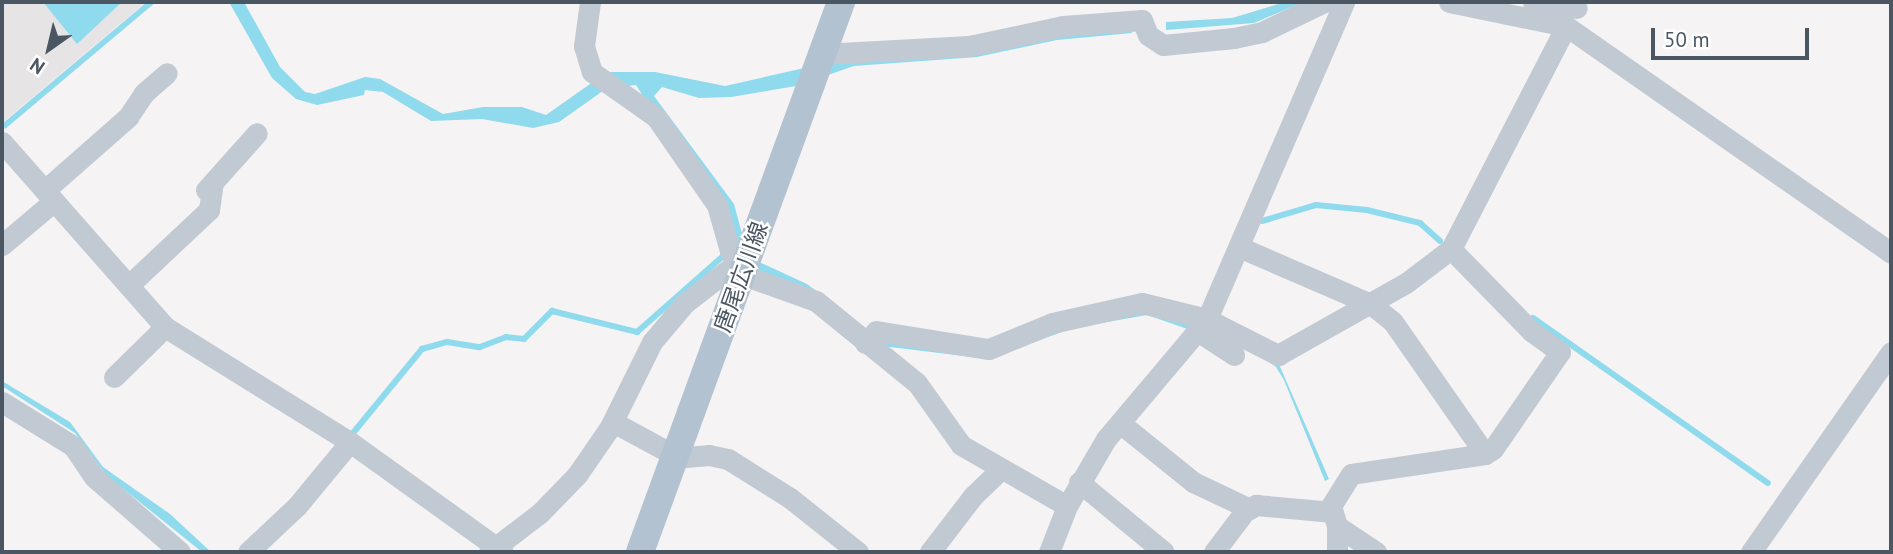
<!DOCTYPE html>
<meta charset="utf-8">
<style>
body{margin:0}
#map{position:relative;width:1893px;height:554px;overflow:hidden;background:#f5f3f3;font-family:"PT Sans","Noto Sans JP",sans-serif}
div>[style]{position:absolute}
.education>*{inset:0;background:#e6e4e5}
.water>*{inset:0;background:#90daee}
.stream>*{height:6px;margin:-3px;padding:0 3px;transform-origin:3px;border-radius:3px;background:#90daee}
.minor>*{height:21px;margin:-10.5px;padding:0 10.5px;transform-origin:10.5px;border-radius:10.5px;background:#c1cad2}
.major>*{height:28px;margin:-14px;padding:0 14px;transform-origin:14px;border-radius:14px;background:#b3c2d1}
span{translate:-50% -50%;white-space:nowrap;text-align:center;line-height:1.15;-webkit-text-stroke:5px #fff;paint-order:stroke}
.street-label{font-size:23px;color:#4a5661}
.frame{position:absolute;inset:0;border:4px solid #4a5661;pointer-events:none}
.north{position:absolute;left:14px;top:14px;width:70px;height:70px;-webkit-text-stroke:5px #fff;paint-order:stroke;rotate:214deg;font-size:19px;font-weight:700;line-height:28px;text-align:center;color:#4a5661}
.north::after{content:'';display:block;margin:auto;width:24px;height:32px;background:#4a5661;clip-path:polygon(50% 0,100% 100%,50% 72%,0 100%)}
.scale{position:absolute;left:1651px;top:28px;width:158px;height:32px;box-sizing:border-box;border:4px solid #4a5661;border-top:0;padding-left:9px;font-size:21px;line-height:24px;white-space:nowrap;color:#4a5661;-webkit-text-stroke:5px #fff;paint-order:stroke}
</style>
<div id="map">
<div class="education">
<div style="clip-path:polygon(2px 2px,146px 2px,2px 123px)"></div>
</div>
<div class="water">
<div style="clip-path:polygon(43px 2px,122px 2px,77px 44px)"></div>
<div style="clip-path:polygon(147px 2px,156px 2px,5px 129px,2px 124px)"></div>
<div style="clip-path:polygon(229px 2px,244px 2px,280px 67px,305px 92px,315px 94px,365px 77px,380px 79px,443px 114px,483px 107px,522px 107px,546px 115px,607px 72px,655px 72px,725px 86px,831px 62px,1132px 27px,1132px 33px,1057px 40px,977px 57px,854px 66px,796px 86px,731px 97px,699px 98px,662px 87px,654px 96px,734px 204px,744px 241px,757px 261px,807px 284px,881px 340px,965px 354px,1137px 309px,1188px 320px,1278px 362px,1329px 479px,1325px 481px,1284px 380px,1276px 367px,1257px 353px,1147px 315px,1073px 328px,988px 359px,882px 346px,750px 266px,636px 85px,607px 88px,559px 122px,533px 128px,482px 119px,431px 121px,383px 92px,365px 90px,364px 95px,317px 105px,296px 99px,272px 78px)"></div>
<div style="clip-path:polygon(1285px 2px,1303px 2px,1254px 23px,1166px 30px,1166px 22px,1232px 18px)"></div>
<div style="clip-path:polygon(2px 381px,70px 422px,103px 467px,170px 514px,211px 552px,202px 552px,106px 475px,75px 433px,2px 386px)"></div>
</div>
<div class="stream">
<div style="left:1262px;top:221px;width:56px;rotate:-16.5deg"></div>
<div style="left:1316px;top:205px;width:51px;rotate:5.6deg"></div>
<div style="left:1367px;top:210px;width:55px;rotate:13.8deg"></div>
<div style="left:1420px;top:223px;width:27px;rotate:42deg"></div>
<div style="left:1533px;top:318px;width:287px;rotate:35.1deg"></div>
<div style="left:353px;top:433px;width:109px;rotate:-50.6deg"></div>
<div style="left:422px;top:349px;width:26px;rotate:-16deg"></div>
<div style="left:447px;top:342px;width:33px;rotate:9deg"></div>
<div style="left:480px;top:347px;width:28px;rotate:-21deg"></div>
<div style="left:506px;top:337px;width:18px;rotate:6deg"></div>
<div style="left:524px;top:339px;width:40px;rotate:-45deg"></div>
<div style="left:552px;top:311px;width:88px;rotate:13.9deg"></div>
<div style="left:637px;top:332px;width:113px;rotate:-41.4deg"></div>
</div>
<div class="minor">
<div style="left:590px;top:2px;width:44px;rotate:97.8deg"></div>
<div style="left:584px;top:46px;width:27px;rotate:73deg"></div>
<div style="left:592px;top:72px;width:78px;rotate:35.1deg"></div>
<div style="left:656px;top:117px;width:107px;rotate:55.3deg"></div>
<div style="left:717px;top:205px;width:48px;rotate:74.2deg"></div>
<div style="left:730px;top:251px;width:27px;rotate:62deg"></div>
<div style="left:743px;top:275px;width:77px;rotate:19.6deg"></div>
<div style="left:816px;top:301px;width:130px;rotate:39.1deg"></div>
<div style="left:917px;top:383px;width:76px;rotate:54.6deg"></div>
<div style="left:961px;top:445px;width:122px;rotate:29.9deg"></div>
<div style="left:1449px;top:2px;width:119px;rotate:11.6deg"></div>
<div style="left:1566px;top:26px;width:396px;rotate:34.9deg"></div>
<div style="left:1533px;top:2px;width:44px;rotate:7.8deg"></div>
<div style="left:822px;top:54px;width:147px;rotate:-3.1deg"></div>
<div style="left:969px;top:46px;width:96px;rotate:-12deg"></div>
<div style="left:1063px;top:26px;width:79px;rotate:-4.3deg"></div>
<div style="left:1142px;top:20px;width:16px;rotate:68deg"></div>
<div style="left:1148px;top:35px;width:18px;rotate:34deg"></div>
<div style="left:1163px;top:45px;width:71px;rotate:-5.6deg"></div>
<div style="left:1234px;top:38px;width:29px;rotate:-12deg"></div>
<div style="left:1262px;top:32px;width:69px;rotate:-25.8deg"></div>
<div style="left:2px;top:142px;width:247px;rotate:48.6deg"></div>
<div style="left:165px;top:327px;width:218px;rotate:31.9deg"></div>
<div style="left:350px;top:442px;width:188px;rotate:35.7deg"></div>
<div style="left:45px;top:190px;width:111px;rotate:-41.3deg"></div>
<div style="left:128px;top:117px;width:29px;rotate:-56deg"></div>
<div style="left:144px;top:93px;width:30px;rotate:-41deg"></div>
<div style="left:206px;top:190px;width:76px;rotate:-48.2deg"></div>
<div style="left:2px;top:245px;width:68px;rotate:-40.2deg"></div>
<div style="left:1239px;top:247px;width:144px;rotate:23.4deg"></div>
<div style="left:1371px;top:304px;width:28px;rotate:39deg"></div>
<div style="left:1393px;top:322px;width:161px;rotate:55.1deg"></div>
<div style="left:1485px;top:454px;width:135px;rotate:171.5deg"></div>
<div style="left:1351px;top:474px;width:38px;rotate:122deg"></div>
<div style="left:1331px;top:506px;width:21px;rotate:73deg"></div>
<div style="left:1337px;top:526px;width:26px;rotate:90deg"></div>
<div style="left:129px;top:285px;width:110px;rotate:-43.2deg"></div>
<div style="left:209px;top:210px;width:27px;rotate:-82deg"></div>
<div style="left:1199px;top:332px;width:42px;rotate:33.3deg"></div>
<div style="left:865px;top:343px;width:16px;rotate:-47deg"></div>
<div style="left:876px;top:331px;width:114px;rotate:9.1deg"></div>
<div style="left:989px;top:349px;width:68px;rotate:-22.4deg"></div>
<div style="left:1052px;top:323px;width:92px;rotate:-12.5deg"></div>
<div style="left:1142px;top:303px;width:67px;rotate:13.8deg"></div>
<div style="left:1207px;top:319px;width:80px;rotate:26.9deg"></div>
<div style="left:1278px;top:355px;width:147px;rotate:-29.4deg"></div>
<div style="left:1406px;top:283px;width:56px;rotate:-37.1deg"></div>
<div style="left:114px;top:377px;width:71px;rotate:-44.4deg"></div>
<div style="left:2px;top:402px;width:84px;rotate:31.8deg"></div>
<div style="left:73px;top:446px;width:37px;rotate:56deg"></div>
<div style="left:94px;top:477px;width:114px;rotate:41.1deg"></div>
<div style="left:613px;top:422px;width:72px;rotate:28.4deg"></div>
<div style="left:1120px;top:423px;width:94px;rotate:38.9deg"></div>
<div style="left:1193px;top:482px;width:63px;rotate:25.3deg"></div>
<div style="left:1485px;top:454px;width:9px;rotate:-32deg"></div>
<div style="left:1493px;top:449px;width:118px;rotate:-55.4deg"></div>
<div style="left:1560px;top:352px;width:34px;rotate:-144deg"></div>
<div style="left:1532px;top:332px;width:116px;rotate:-134.3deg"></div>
<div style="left:1451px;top:249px;width:251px;rotate:-62.7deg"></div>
<div style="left:675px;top:458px;width:34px;rotate:-5deg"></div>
<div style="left:709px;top:455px;width:19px;rotate:12deg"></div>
<div style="left:728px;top:459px;width:73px;rotate:32.2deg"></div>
<div style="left:790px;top:498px;width:87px;rotate:38.5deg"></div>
<div style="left:1079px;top:482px;width:110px;rotate:39.5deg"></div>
<div style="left:1337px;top:526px;width:47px;rotate:33.7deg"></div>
<div style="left:248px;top:552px;width:67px;rotate:-43.2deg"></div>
<div style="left:297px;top:506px;width:83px;rotate:-50.4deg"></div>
<div style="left:489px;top:552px;width:64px;rotate:-37.4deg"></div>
<div style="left:540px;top:513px;width:53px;rotate:-45.8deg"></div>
<div style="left:577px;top:475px;width:58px;rotate:-55.5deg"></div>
<div style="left:610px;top:427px;width:95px;rotate:-63.7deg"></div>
<div style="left:652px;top:342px;width:51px;rotate:-49.8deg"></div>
<div style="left:685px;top:303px;width:67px;rotate:-37.7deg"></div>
<div style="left:930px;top:552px;width:71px;rotate:-52.5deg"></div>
<div style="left:973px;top:496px;width:39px;rotate:-44deg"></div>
<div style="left:1049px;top:552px;width:49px;rotate:-68.6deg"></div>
<div style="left:1067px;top:506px;width:78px;rotate:-59.8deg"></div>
<div style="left:1106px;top:439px;width:157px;rotate:-49.9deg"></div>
<div style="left:1207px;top:319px;width:345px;rotate:-66.6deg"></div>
<div style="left:1214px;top:552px;width:51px;rotate:-52.9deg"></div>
<div style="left:1245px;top:511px;width:13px;rotate:-29deg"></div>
<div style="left:1256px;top:505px;width:77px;rotate:5.2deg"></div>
<div style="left:1751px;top:552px;width:244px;rotate:-55deg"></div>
</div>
<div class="major">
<div style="left:640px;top:552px;width:586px;rotate:-69.92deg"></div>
</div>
<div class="street-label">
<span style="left:741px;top:277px;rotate:-70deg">唐尾広川線</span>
</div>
<div class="frame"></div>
<div class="north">N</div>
<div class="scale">50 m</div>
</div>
